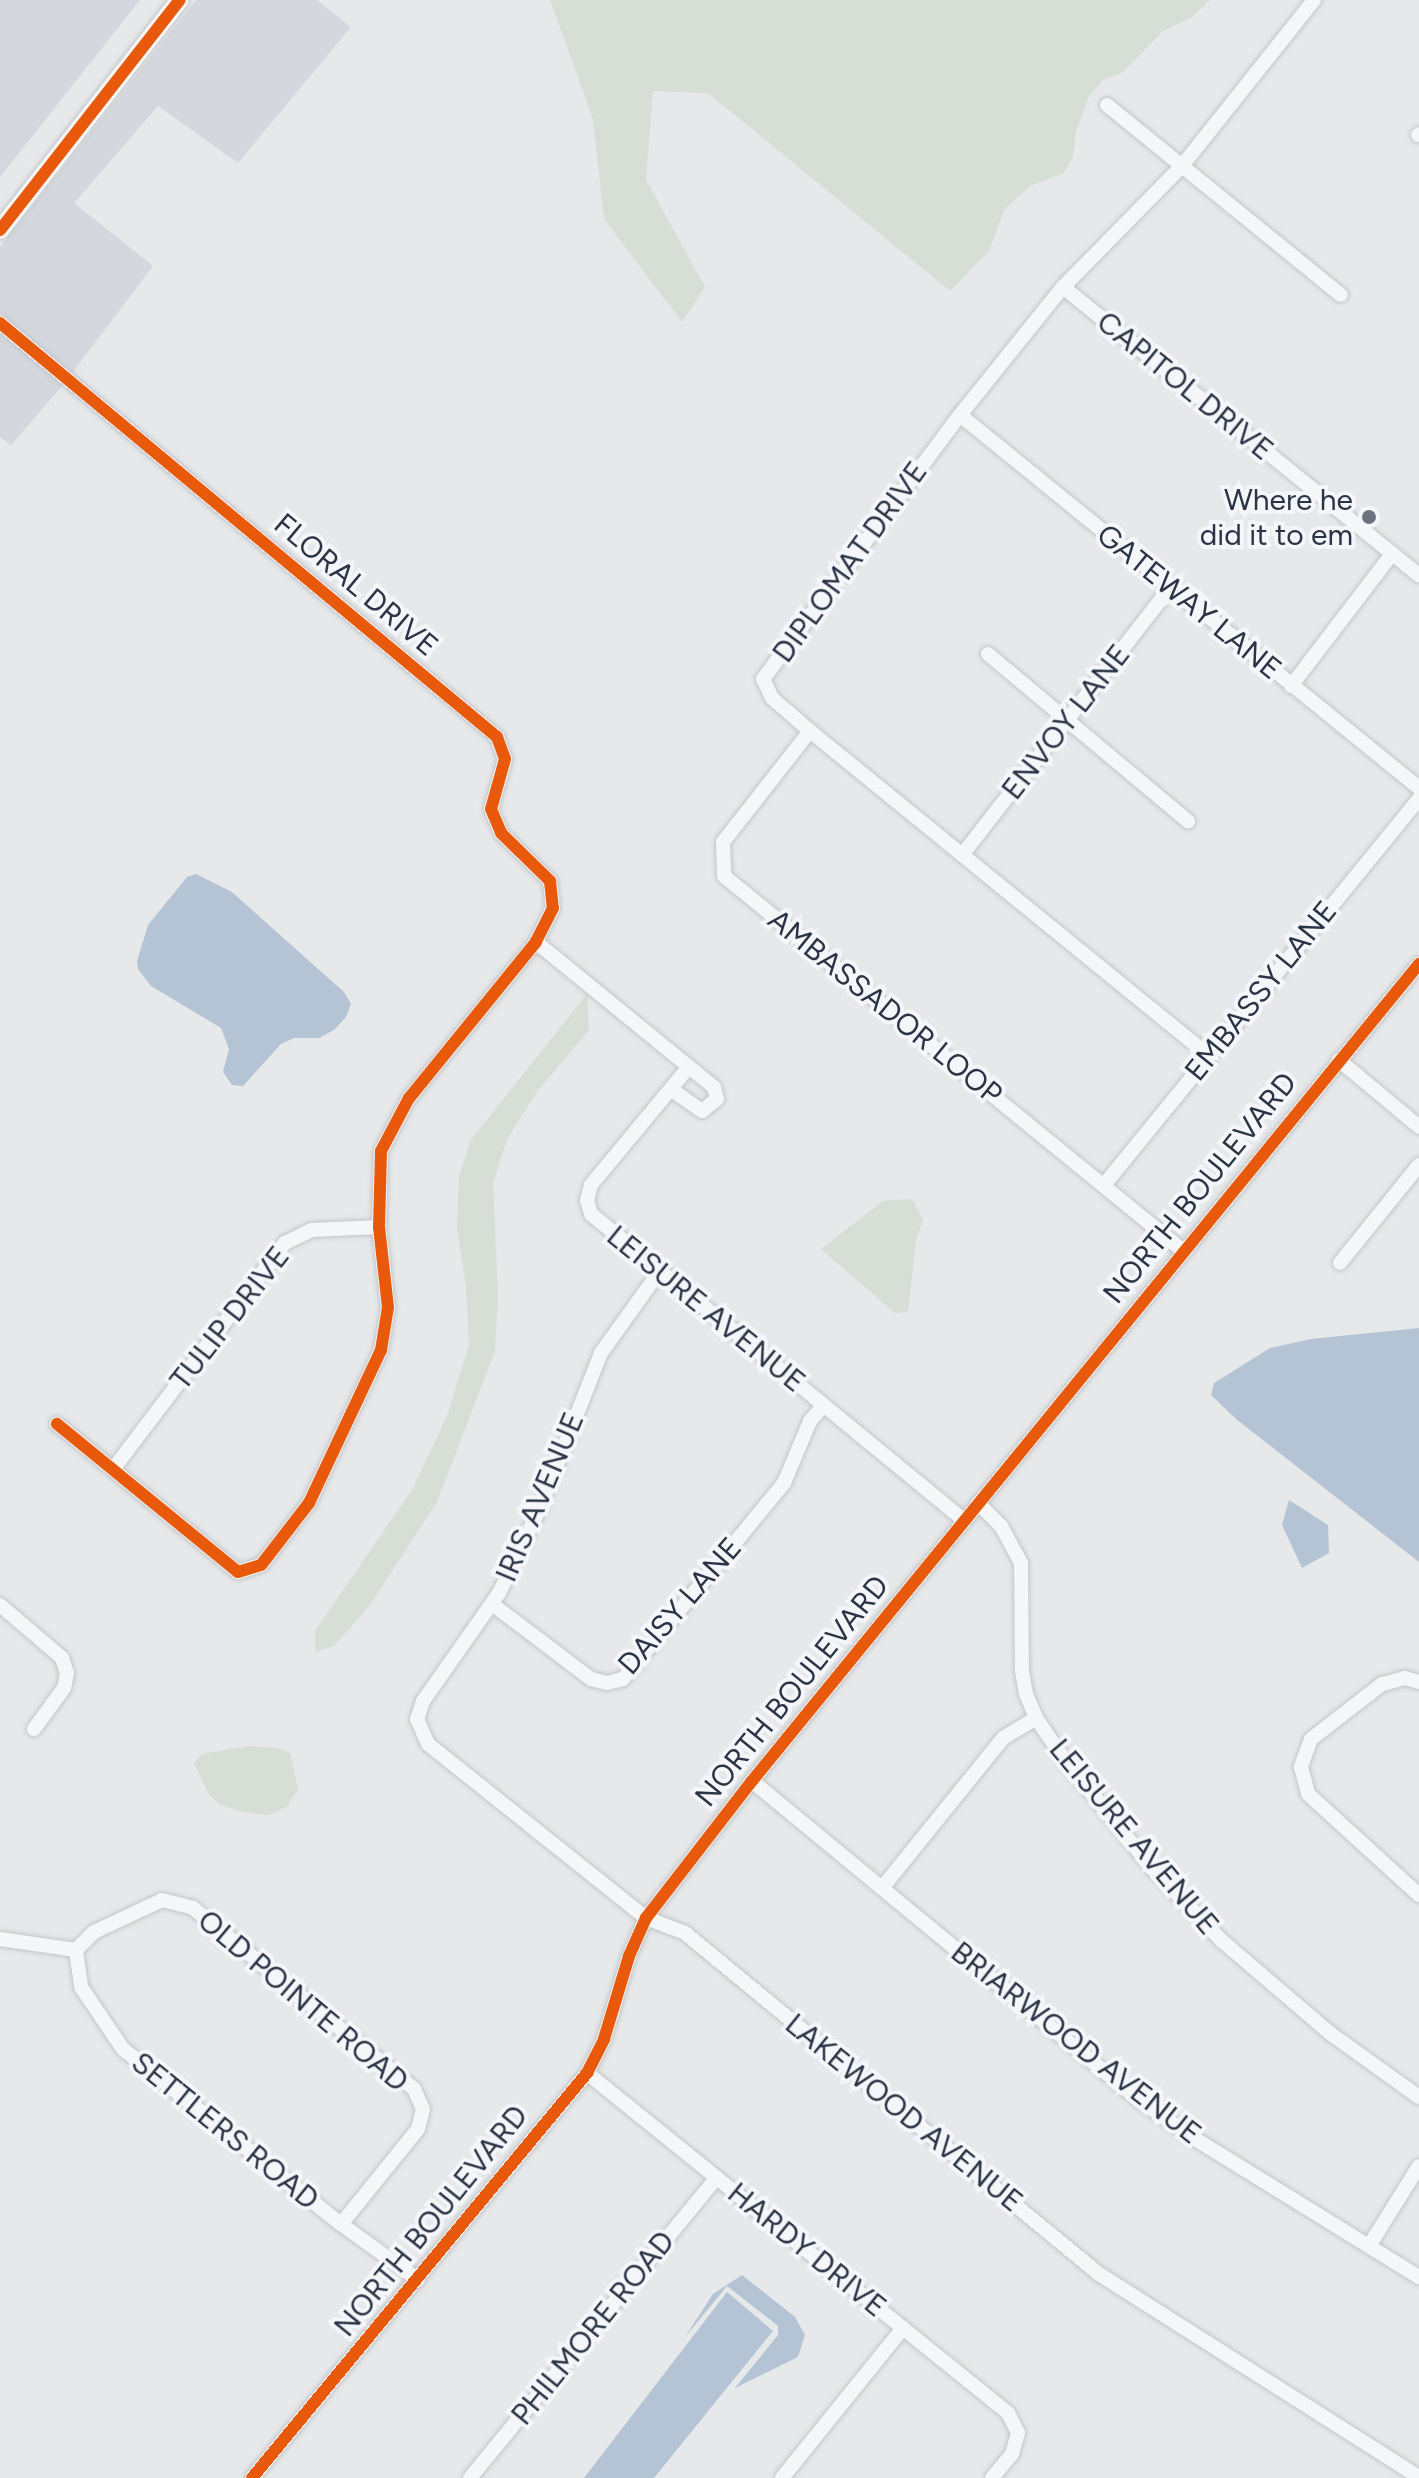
<!DOCTYPE html>
<style>
body{margin:0}
#map{position:relative;width:1419px;height:2478px;overflow:hidden;background:#e6e8ea;font-family:Figtree,sans-serif}
div>[style]{position:absolute}
.built>*{inset:0;background:#d4d7dd}
.green>*{inset:0;background:#d6ded6}
.water>*{inset:0;background:#b4c4d5}
.roads{filter:drop-shadow(0 0 2px #c4c6c8) drop-shadow(0 0 2px #c4c6c8)}
.minor>*{height:14px;margin:-7px;padding:0 7px;transform-origin:7px;border-radius:7px;background:#f5f6f7}
.major>*{height:18px;margin:-9px;padding:0 9px;transform-origin:9px;border-radius:9px;background:#f8f8f8}
.cycleway>*{height:12px;margin:-6px;padding:0 6px;transform-origin:6px;border-radius:6px;background:#e8590c}
.dots>*{width:22px;height:22px;translate:-50% -50%;box-sizing:border-box;border:4px solid #f4f6f9;border-radius:50%}
span{translate:-50% -50%;white-space:nowrap;text-align:center;line-height:1.15;-webkit-text-stroke:8px #f4f6f9;paint-order:stroke}
.street-label{font-size:30px;color:#2b3445}
.poi-label{font-size:30px;color:#2b3445}
.right{translate:-100% -50%;text-align:right}
</style>
<div id="map">
<div class="built">
<div style="clip-path:polygon(0 0,140px 0,0 177px)"></div>
<div style="clip-path:polygon(196px 0,317px 0,351px 27px,238px 163px,158px 106px,74px 203px,153px 266px,72px 373px,0 313px,0 247px)"></div>
<div style="clip-path:polygon(0 333px,63px 385px,11px 445px,0 437px)"></div>
</div>
<div class="green">
<div style="clip-path:polygon(550px 0,1210px 0,1192px 17px,1163px 31px,1122px 73px,1104px 79px,1089px 96px,1076px 132px,1073px 157px,1064px 173px,1030px 186px,1004px 210px,989px 251px,950px 291px,708px 93px,653px 91px,646px 180px,705px 287px,682px 322px,604px 219px,593px 119px)"></div>
<div style="clip-path:polygon(587px 994px,589px 1030px,538px 1090px,507px 1139px,493px 1183px,498px 1294px,495px 1351px,437px 1502px,370px 1605px,334px 1646px,315px 1652px,315px 1631px,412px 1490px,448px 1414px,469px 1344px,466px 1286px,457px 1228px,459px 1177px,470px 1141px)"></div>
<div style="clip-path:polygon(912px 1199px,923px 1220px,916px 1239px,908px 1312px,895px 1313px,821px 1249px,883px 1201px)"></div>
<div style="clip-path:polygon(247px 1746px,279px 1748px,290px 1753px,298px 1789px,287px 1807px,267px 1815px,241px 1812px,221px 1805px,209px 1795px,194px 1763px,202px 1754px)"></div>
</div>
<div class="water">
<div style="clip-path:polygon(196px 874px,232px 892px,344px 992px,351px 1004px,346px 1017px,334px 1030px,319px 1038px,294px 1038px,281px 1044px,243px 1086px,232px 1085px,223px 1072px,229px 1049px,221px 1028px,151px 986px,138px 969px,137px 961px,148px 925px,187px 877px)"></div>
<div style="clip-path:polygon(1419px 1328px,1419px 1562px,1236px 1419px,1211px 1395px,1214px 1383px,1270px 1348px,1311px 1339px)"></div>
<div style="clip-path:polygon(1289px 1500px,1328px 1525px,1329px 1553px,1302px 1568px,1282px 1525px)"></div>
<div style="clip-path:polygon(742px 2275px,795px 2317px,805px 2335px,798px 2357px,735px 2388px,778px 2335px,778px 2326px,727px 2286px,685px 2337px,713px 2294px)"></div>
<div style="clip-path:polygon(727px 2292px,773px 2331px,654px 2478px,584px 2478px)"></div>
</div>
<div class="roads">
<div class="minor">
<div style="left:1107px;top:105px;width:301px;rotate:39.1deg"></div>
<div style="left:1418px;top:135px;width:1px;rotate:-45deg"></div>
<div style="left:1063px;top:287px;width:458px;rotate:39deg"></div>
<div style="left:0;top:323px;width:647px;rotate:39.79deg"></div>
<div style="left:497px;top:737px;width:23px;rotate:70deg"></div>
<div style="left:505px;top:759px;width:52px;rotate:105.6deg"></div>
<div style="left:491px;top:809px;width:26px;rotate:67deg"></div>
<div style="left:501px;top:833px;width:69px;rotate:44.4deg"></div>
<div style="left:550px;top:881px;width:27px;rotate:84deg"></div>
<div style="left:553px;top:908px;width:38px;rotate:117deg"></div>
<div style="left:536px;top:942px;width:201px;rotate:129.1deg"></div>
<div style="left:409px;top:1098px;width:60px;rotate:117.8deg"></div>
<div style="left:381px;top:1151px;width:76px;rotate:91.5deg"></div>
<div style="left:379px;top:1227px;width:81px;rotate:83.6deg"></div>
<div style="left:388px;top:1307px;width:44px;rotate:99.2deg"></div>
<div style="left:381px;top:1350px;width:169px;rotate:115.2deg"></div>
<div style="left:309px;top:1503px;width:78px;rotate:127.7deg"></div>
<div style="left:261px;top:1565px;width:24px;rotate:163deg"></div>
<div style="left:238px;top:1572px;width:234px;rotate:-140.7deg"></div>
<div style="left:960px;top:415px;width:591px;rotate:39.1deg"></div>
<div style="left:988px;top:654px;width:261px;rotate:39.9deg"></div>
<div style="left:1291px;top:686px;width:166px;rotate:-52.6deg"></div>
<div style="left:810px;top:731px;width:141px;rotate:128.1deg"></div>
<div style="left:723px;top:842px;width:34px;rotate:88deg"></div>
<div style="left:724px;top:876px;width:591px;rotate:39.23deg"></div>
<div style="left:962px;top:855px;width:338px;rotate:-52.1deg"></div>
<div style="left:536px;top:942px;width:230px;rotate:39.2deg"></div>
<div style="left:714px;top:1087px;width:12px;rotate:76deg"></div>
<div style="left:717px;top:1099px;width:19px;rotate:141deg"></div>
<div style="left:702px;top:1111px;width:38px;rotate:-145deg"></div>
<div style="left:1208px;top:1055px;width:513px;rotate:-140.85deg"></div>
<div style="left:810px;top:731px;width:50px;rotate:-139deg"></div>
<div style="left:772px;top:698px;width:21px;rotate:-115deg"></div>
<div style="left:763px;top:679px;width:329px;rotate:-53.3deg"></div>
<div style="left:960px;top:415px;width:164px;rotate:-51.2deg"></div>
<div style="left:1063px;top:287px;width:170px;rotate:-45.5deg"></div>
<div style="left:1182px;top:166px;width:212px;rotate:-51.5deg"></div>
<div style="left:1339px;top:1060px;width:104px;rotate:39.9deg"></div>
<div style="left:688px;top:1068px;width:152px;rotate:129.7deg"></div>
<div style="left:591px;top:1185px;width:16px;rotate:105deg"></div>
<div style="left:587px;top:1200px;width:15px;rotate:74deg"></div>
<div style="left:591px;top:1214px;width:482px;rotate:39.4deg"></div>
<div style="left:1104px;top:1185px;width:498px;rotate:-50.8deg"></div>
<div style="left:1340px;top:1263px;width:126px;rotate:-51.1deg"></div>
<div style="left:659px;top:1272px;width:100px;rotate:125.6deg"></div>
<div style="left:601px;top:1353px;width:169px;rotate:111.5deg"></div>
<div style="left:539px;top:1510px;width:92px;rotate:115.7deg"></div>
<div style="left:499px;top:1593px;width:132px;rotate:125.1deg"></div>
<div style="left:423px;top:1701px;width:19px;rotate:108deg"></div>
<div style="left:417px;top:1719px;width:27px;rotate:66deg"></div>
<div style="left:428px;top:1744px;width:279px;rotate:38.6deg"></div>
<div style="left:646px;top:1918px;width:42px;rotate:21deg"></div>
<div style="left:685px;top:1933px;width:536px;rotate:39.48deg"></div>
<div style="left:1099px;top:2274px;width:379px;rotate:32.4deg"></div>
<div style="left:114px;top:1468px;width:283px;rotate:-52.8deg"></div>
<div style="left:285px;top:1243px;width:30px;rotate:-26deg"></div>
<div style="left:312px;top:1230px;width:67px;rotate:-2.6deg"></div>
<div style="left:978px;top:1503px;width:33px;rotate:45deg"></div>
<div style="left:1001px;top:1526px;width:42px;rotate:61.6deg"></div>
<div style="left:1021px;top:1563px;width:108px;rotate:89.5deg"></div>
<div style="left:1022px;top:1671px;width:23px;rotate:80deg"></div>
<div style="left:1026px;top:1694px;width:26px;rotate:67deg"></div>
<div style="left:1036px;top:1718px;width:50px;rotate:55.7deg"></div>
<div style="left:1064px;top:1759px;width:140px;rotate:51.1deg"></div>
<div style="left:1152px;top:1868px;width:100px;rotate:46.2deg"></div>
<div style="left:1221px;top:1940px;width:145px;rotate:40.5deg"></div>
<div style="left:1331px;top:2034px;width:108px;rotate:35.6deg"></div>
<div style="left:492px;top:1604px;width:124px;rotate:37.1deg"></div>
<div style="left:591px;top:1679px;width:16px;rotate:14deg"></div>
<div style="left:607px;top:1683px;width:16px;rotate:-14deg"></div>
<div style="left:623px;top:1679px;width:254px;rotate:-50.6deg"></div>
<div style="left:784px;top:1483px;width:67px;rotate:-67.2deg"></div>
<div style="left:810px;top:1421px;width:21px;rotate:-49deg"></div>
<div style="left:0;top:1605px;width:82px;rotate:40.5deg"></div>
<div style="left:62px;top:1658px;width:16px;rotate:72deg"></div>
<div style="left:67px;top:1673px;width:15px;rotate:101deg"></div>
<div style="left:64px;top:1688px;width:51px;rotate:126.2deg"></div>
<div style="left:1419px;top:1682px;width:15px;rotate:-164deg"></div>
<div style="left:1405px;top:1678px;width:24px;rotate:165deg"></div>
<div style="left:1382px;top:1684px;width:90px;rotate:142.2deg"></div>
<div style="left:1311px;top:1739px;width:30px;rotate:110deg"></div>
<div style="left:1301px;top:1767px;width:28px;rotate:75deg"></div>
<div style="left:1308px;top:1794px;width:150px;rotate:42.3deg"></div>
<div style="left:752px;top:1781px;width:502px;rotate:39.5deg"></div>
<div style="left:1139px;top:2100px;width:65px;rotate:34.9deg"></div>
<div style="left:1192px;top:2137px;width:267px;rotate:31.7deg"></div>
<div style="left:882px;top:1888px;width:193px;rotate:-51.1deg"></div>
<div style="left:1003px;top:1738px;width:39px;rotate:-31deg"></div>
<div style="left:0;top:1939px;width:77px;rotate:8.2deg"></div>
<div style="left:76px;top:1950px;width:25px;rotate:-45deg"></div>
<div style="left:94px;top:1932px;width:75px;rotate:-25.2deg"></div>
<div style="left:162px;top:1900px;width:32px;rotate:14deg"></div>
<div style="left:193px;top:1908px;width:286px;rotate:39.3deg"></div>
<div style="left:414px;top:2089px;width:22px;rotate:66deg"></div>
<div style="left:423px;top:2109px;width:21px;rotate:104deg"></div>
<div style="left:418px;top:2129px;width:122px;rotate:129deg"></div>
<div style="left:76px;top:1950px;width:37px;rotate:82deg"></div>
<div style="left:81px;top:1987px;width:75px;rotate:55.9deg"></div>
<div style="left:123px;top:2049px;width:280px;rotate:38.8deg"></div>
<div style="left:341px;top:2224px;width:95px;rotate:36deg"></div>
<div style="left:587px;top:2073px;width:541px;rotate:38.92deg"></div>
<div style="left:1008px;top:2413px;width:22px;rotate:63deg"></div>
<div style="left:1018px;top:2433px;width:22px;rotate:106deg"></div>
<div style="left:1012px;top:2454px;width:31px;rotate:130deg"></div>
<div style="left:1369px;top:2246px;width:94px;rotate:-58deg"></div>
<div style="left:252px;top:2478px;width:526px;rotate:-50.4deg"></div>
<div style="left:587px;top:2073px;width:38px;rotate:-63deg"></div>
<div style="left:604px;top:2039px;width:87px;rotate:-73.2deg"></div>
<div style="left:629px;top:1956px;width:42px;rotate:-65.9deg"></div>
<div style="left:646px;top:1918px;width:173px;rotate:-52.3deg"></div>
<div style="left:752px;top:1781px;width:1055px;rotate:-50.77deg"></div>
<div style="left:470px;top:2478px;width:389px;rotate:-50.6deg"></div>
<div style="left:782px;top:2478px;width:193px;rotate:-51.1deg"></div>
</div>
<div class="major">
<div style="left:0;top:230px;width:292px;rotate:-52deg"></div>
</div>
</div>
<div class="cycleway">
<div style="left:0;top:230px;width:292px;rotate:-52deg"></div>
<div style="left:0;top:323px;width:647px;rotate:39.79deg"></div>
<div style="left:497px;top:737px;width:23px;rotate:70deg"></div>
<div style="left:505px;top:759px;width:52px;rotate:105.6deg"></div>
<div style="left:491px;top:809px;width:26px;rotate:67deg"></div>
<div style="left:501px;top:833px;width:69px;rotate:44.4deg"></div>
<div style="left:550px;top:881px;width:27px;rotate:84deg"></div>
<div style="left:553px;top:908px;width:38px;rotate:117deg"></div>
<div style="left:536px;top:942px;width:201px;rotate:129.1deg"></div>
<div style="left:409px;top:1098px;width:60px;rotate:117.8deg"></div>
<div style="left:381px;top:1151px;width:76px;rotate:91.5deg"></div>
<div style="left:379px;top:1227px;width:81px;rotate:83.6deg"></div>
<div style="left:388px;top:1307px;width:44px;rotate:99.2deg"></div>
<div style="left:381px;top:1350px;width:169px;rotate:115.2deg"></div>
<div style="left:309px;top:1503px;width:78px;rotate:127.7deg"></div>
<div style="left:261px;top:1565px;width:24px;rotate:163deg"></div>
<div style="left:238px;top:1572px;width:234px;rotate:-140.7deg"></div>
<div style="left:252px;top:2478px;width:526px;rotate:-50.4deg"></div>
<div style="left:587px;top:2073px;width:38px;rotate:-63deg"></div>
<div style="left:604px;top:2039px;width:87px;rotate:-73.2deg"></div>
<div style="left:629px;top:1956px;width:42px;rotate:-65.9deg"></div>
<div style="left:646px;top:1918px;width:173px;rotate:-52.3deg"></div>
<div style="left:752px;top:1781px;width:1055px;rotate:-50.77deg"></div>
</div>
<div class="dots">
<div style="left:1369px;top:517px;background:#6c737f"></div>
</div>
<div class="street-label">
<span style="left:1185px;top:386px;rotate:39deg">CAPITOL DRIVE</span>
<span style="left:850px;top:562px;rotate:-54deg">DIPLOMAT DRIVE</span>
<span style="left:356px;top:585px;rotate:40deg">FLORAL DRIVE</span>
<span style="left:1189px;top:602px;rotate:39deg">GATEWAY LANE</span>
<span style="left:1066px;top:722px;rotate:-52deg">ENVOY LANE</span>
<span style="left:1261px;top:991px;rotate:-51deg">EMBASSY LANE</span>
<span style="left:885px;top:1007px;rotate:39deg">AMBASSADOR LOOP</span>
<span style="left:1200px;top:1188px;rotate:-51deg">NORTH BOULEVARD</span>
<span style="left:706px;top:1309px;rotate:39deg">LEISURE AVENUE</span>
<span style="left:230px;top:1318px;rotate:-52deg">TULIP DRIVE</span>
<span style="left:540px;top:1497px;rotate:-67deg">IRIS AVENUE</span>
<span style="left:680px;top:1606px;rotate:-49deg">DAISY LANE</span>
<span style="left:792px;top:1691px;rotate:-51deg">NORTH BOULEVARD</span>
<span style="left:1134px;top:1837px;rotate:50deg">LEISURE AVENUE</span>
<span style="left:303px;top:2001px;rotate:40deg">OLD POINTE ROAD</span>
<span style="left:1076px;top:2043px;rotate:38deg">BRIARWOOD AVENUE</span>
<span style="left:904px;top:2113px;rotate:39deg">LAKEWOOD AVENUE</span>
<span style="left:225px;top:2131px;rotate:39deg">SETTLERS ROAD</span>
<span style="left:431px;top:2221px;rotate:-51deg">NORTH BOULEVARD</span>
<span style="left:807px;top:2250px;rotate:39deg">HARDY DRIVE</span>
<span style="left:593px;top:2328px;rotate:-51deg">PHILMORE ROAD</span>
</div>
<div class="poi-label">
<span class="right" style="left:1353px;top:517px">Where he<br>did it to em</span>
</div>
</div>
